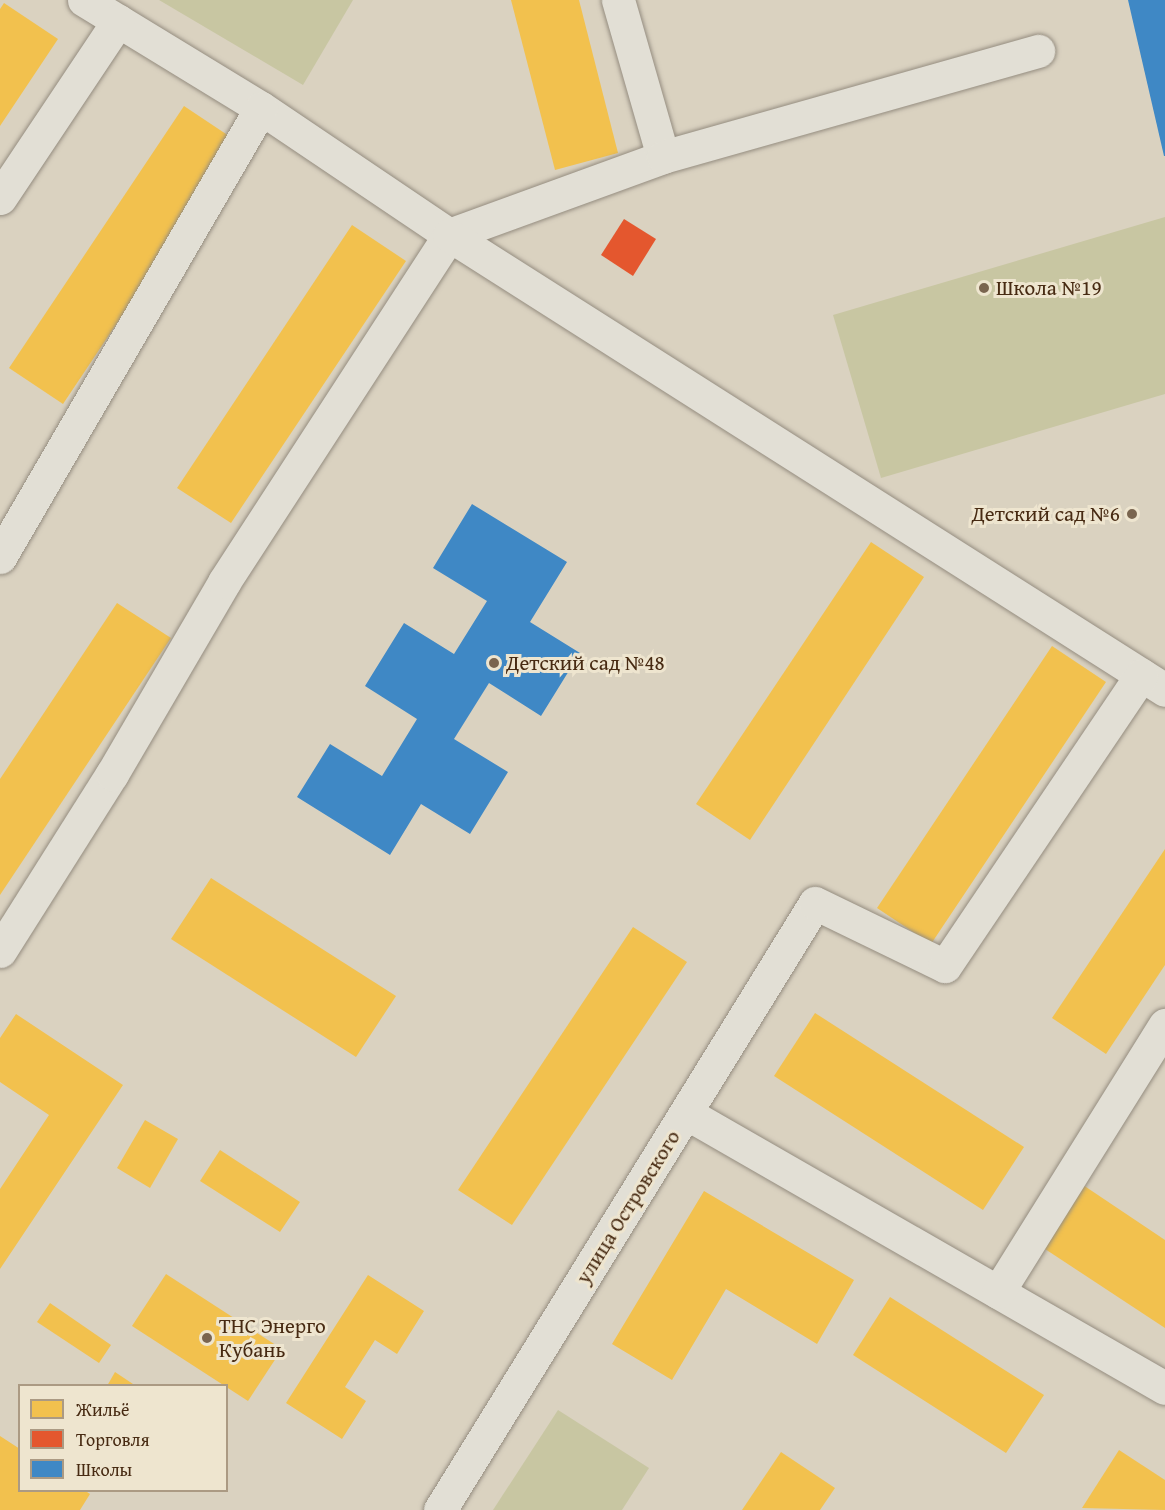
<!DOCTYPE html>
<meta charset="utf-8">
<style>
body{margin:0}
#map{position:relative;width:1165px;height:1510px;overflow:hidden;background:#dad2c0;font-family:"Gentium Book Plus",serif}
div>[style]{position:absolute}
.green>*{inset:0;background:#c8c6a2}
.homes>*{inset:0;background:#f2c14e}
.shops>*{inset:0;background:#e4572e}
.schools>*{inset:0;background:#3f88c5}
.roads{filter:drop-shadow(0 0 2px #958d80) drop-shadow(0 0 2px #958d80)}
.minor>*{height:33px;margin:-16.5px;padding:0 16.5px;transform-origin:16.5px;border-radius:16.5px;background:#e2dfd5}
.dots>*{width:16px;height:16px;translate:-50% -50%;box-sizing:border-box;border:3px solid #eee5cf;border-radius:50%}
span{translate:-50% -50%;white-space:nowrap;text-align:center;line-height:1.15;-webkit-text-stroke:6px #eee5cf;paint-order:stroke}
.poi-label{font-size:21px;color:#472a12}
.left{translate:0 -50%;text-align:left}
.right{translate:-100% -50%;text-align:right}
.street-label{font-size:21px;color:#472a12}
.legend{position:absolute;left:18px;top:1384px;width:210px;height:108px;box-sizing:border-box;background:#eee5cf;border:2px solid #ab9a83;margin:0;padding:8px 10px;list-style:none;font-size:18px;color:#472a12}
.legend li{display:flex;align-items:center;gap:12px;height:30px}
.legend b{width:30px;border:2px solid #ab9a83}
</style>
<div id="map">
<div class="green">
<div style="clip-path:polygon(159px 0,353px 0,303px 85px)"></div>
<div style="clip-path:polygon(1165px 217px,1165px 394px,881px 478px,833px 315px)"></div>
<div style="clip-path:polygon(558px 1410px,649px 1468px,622px 1510px,493px 1510px)"></div>
</div>
<div class="homes">
<div style="clip-path:polygon(511px 0,579px 0,618px 153px,555px 170px)"></div>
<div style="clip-path:polygon(4px 3px,58px 39px,0 126px,0 9px)"></div>
<div style="clip-path:polygon(184px 106px,238px 142px,63px 404px,9px 368px)"></div>
<div style="clip-path:polygon(352px 225px,406px 261px,231px 523px,177px 488px)"></div>
<div style="clip-path:polygon(871px 542px,924px 577px,750px 840px,696px 804px)"></div>
<div style="clip-path:polygon(117px 603px,171px 638px,0 895px,0 779px)"></div>
<div style="clip-path:polygon(1052px 646px,1106px 682px,931px 944px,877px 908px)"></div>
<div style="clip-path:polygon(1165px 849px,1165px 965px,1106px 1054px,1052px 1018px)"></div>
<div style="clip-path:polygon(211px 878px,396px 996px,356px 1057px,171px 939px)"></div>
<div style="clip-path:polygon(633px 927px,687px 962px,512px 1225px,458px 1190px)"></div>
<div style="clip-path:polygon(815px 1013px,1024px 1147px,983px 1210px,774px 1076px)"></div>
<div style="clip-path:polygon(16px 1014px,123px 1085px,0 1269px,0 1189px,49px 1115px,0 1082px,0 1038px)"></div>
<div style="clip-path:polygon(145px 1120px,178px 1139px,150px 1188px,117px 1168px)"></div>
<div style="clip-path:polygon(220px 1150px,300px 1202px,280px 1232px,200px 1181px)"></div>
<div style="clip-path:polygon(1083px 1185px,1165px 1240px,1165px 1328px,1042px 1247px)"></div>
<div style="clip-path:polygon(704px 1191px,854px 1280px,817px 1344px,726px 1289px,672px 1380px,612px 1344px)"></div>
<div style="clip-path:polygon(166px 1274px,282px 1349px,248px 1401px,132px 1326px)"></div>
<div style="clip-path:polygon(368px 1275px,424px 1311px,397px 1354px,375px 1340px,345px 1387px,366px 1401px,342px 1439px,286px 1403px)"></div>
<div style="clip-path:polygon(890px 1297px,1044px 1395px,1006px 1453px,853px 1355px)"></div>
<div style="clip-path:polygon(50px 1303px,111px 1345px,99px 1363px,37px 1322px)"></div>
<div style="clip-path:polygon(115px 1372px,136px 1386px,107px 1386px)"></div>
<div style="clip-path:polygon(0 1436px,20px 1449px,20px 1490px,84px 1490px,90px 1494px,80px 1510px,0 1510px)"></div>
<div style="clip-path:polygon(1119px 1450px,1165px 1480px,1165px 1510px,1082px 1508px)"></div>
<div style="clip-path:polygon(781px 1452px,835px 1488px,820px 1510px,742px 1510px)"></div>
</div>
<div class="shops">
<div style="clip-path:polygon(624px 219px,656px 239px,633px 276px,601px 255px)"></div>
</div>
<div class="schools">
<div style="clip-path:polygon(1128px 0,1165px 0,1165px 156px,1164px 156px)"></div>
<div style="clip-path:polygon(472px 504px,567px 562px,530px 622px,580px 653px,541px 716px,489px 683px,454px 739px,508px 772px,470px 834px,421px 804px,390px 855px,297px 797px,330px 744px,382px 776px,417px 719px,365px 686px,404px 623px,454px 654px,487px 601px,433px 568px)"></div>
</div>
<div class="roads">
<div class="minor">
<div style="left:84px;top:0;width:207px;rotate:31.4deg"></div>
<div style="left:261px;top:108px;width:227px;rotate:34deg"></div>
<div style="left:449px;top:235px;width:228px;rotate:-20deg"></div>
<div style="left:618px;top:0;width:163px;rotate:74deg"></div>
<div style="left:663px;top:157px;width:390px;rotate:-15.8deg"></div>
<div style="left:0;top:198px;width:213px;rotate:-56.3deg"></div>
<div style="left:0;top:557px;width:519px;rotate:-59.83deg"></div>
<div style="left:0;top:951px;width:209px;rotate:-57.7deg"></div>
<div style="left:112px;top:774px;width:222px;rotate:-59.7deg"></div>
<div style="left:224px;top:582px;width:414px;rotate:-57deg"></div>
<div style="left:449px;top:235px;width:848px;rotate:32.43deg"></div>
<div style="left:686px;top:1113px;width:552px;rotate:29.86deg"></div>
<div style="left:998px;top:1292px;width:315px;rotate:-58deg"></div>
<div style="left:440px;top:1510px;width:713px;rotate:-58.29deg"></div>
<div style="left:815px;top:903px;width:144px;rotate:25.9deg"></div>
<div style="left:945px;top:966px;width:351px;rotate:-56deg"></div>
</div>
</div>
<div class="dots">
<div style="left:984px;top:288px;background:#7a654f"></div>
<div style="left:1132px;top:514px;background:#7a654f"></div>
<div style="left:494px;top:663px;background:#7a654f"></div>
<div style="left:207px;top:1338px;background:#7a654f"></div>
</div>
<div class="poi-label">
<span class="left" style="left:996px;top:288px">Школа №19</span>
<span class="right" style="left:1120px;top:514px">Детский сад №6</span>
<span class="left" style="left:506px;top:663px">Детский сад №48</span>
<span class="left" style="left:219px;top:1338px">ТНС Энерго<br>Кубань</span>
</div>
<div class="street-label">
<span style="left:628px;top:1207px;rotate:-58deg">улица Островского</span>
</div>
<ul class="legend">
<li><b style="height:16px;background:#f2c14e"></b>Жильё</li>
<li><b style="height:16px;background:#e4572e"></b>Торговля</li>
<li><b style="height:16px;background:#3f88c5"></b>Школы</li>
</ul>
</div>
